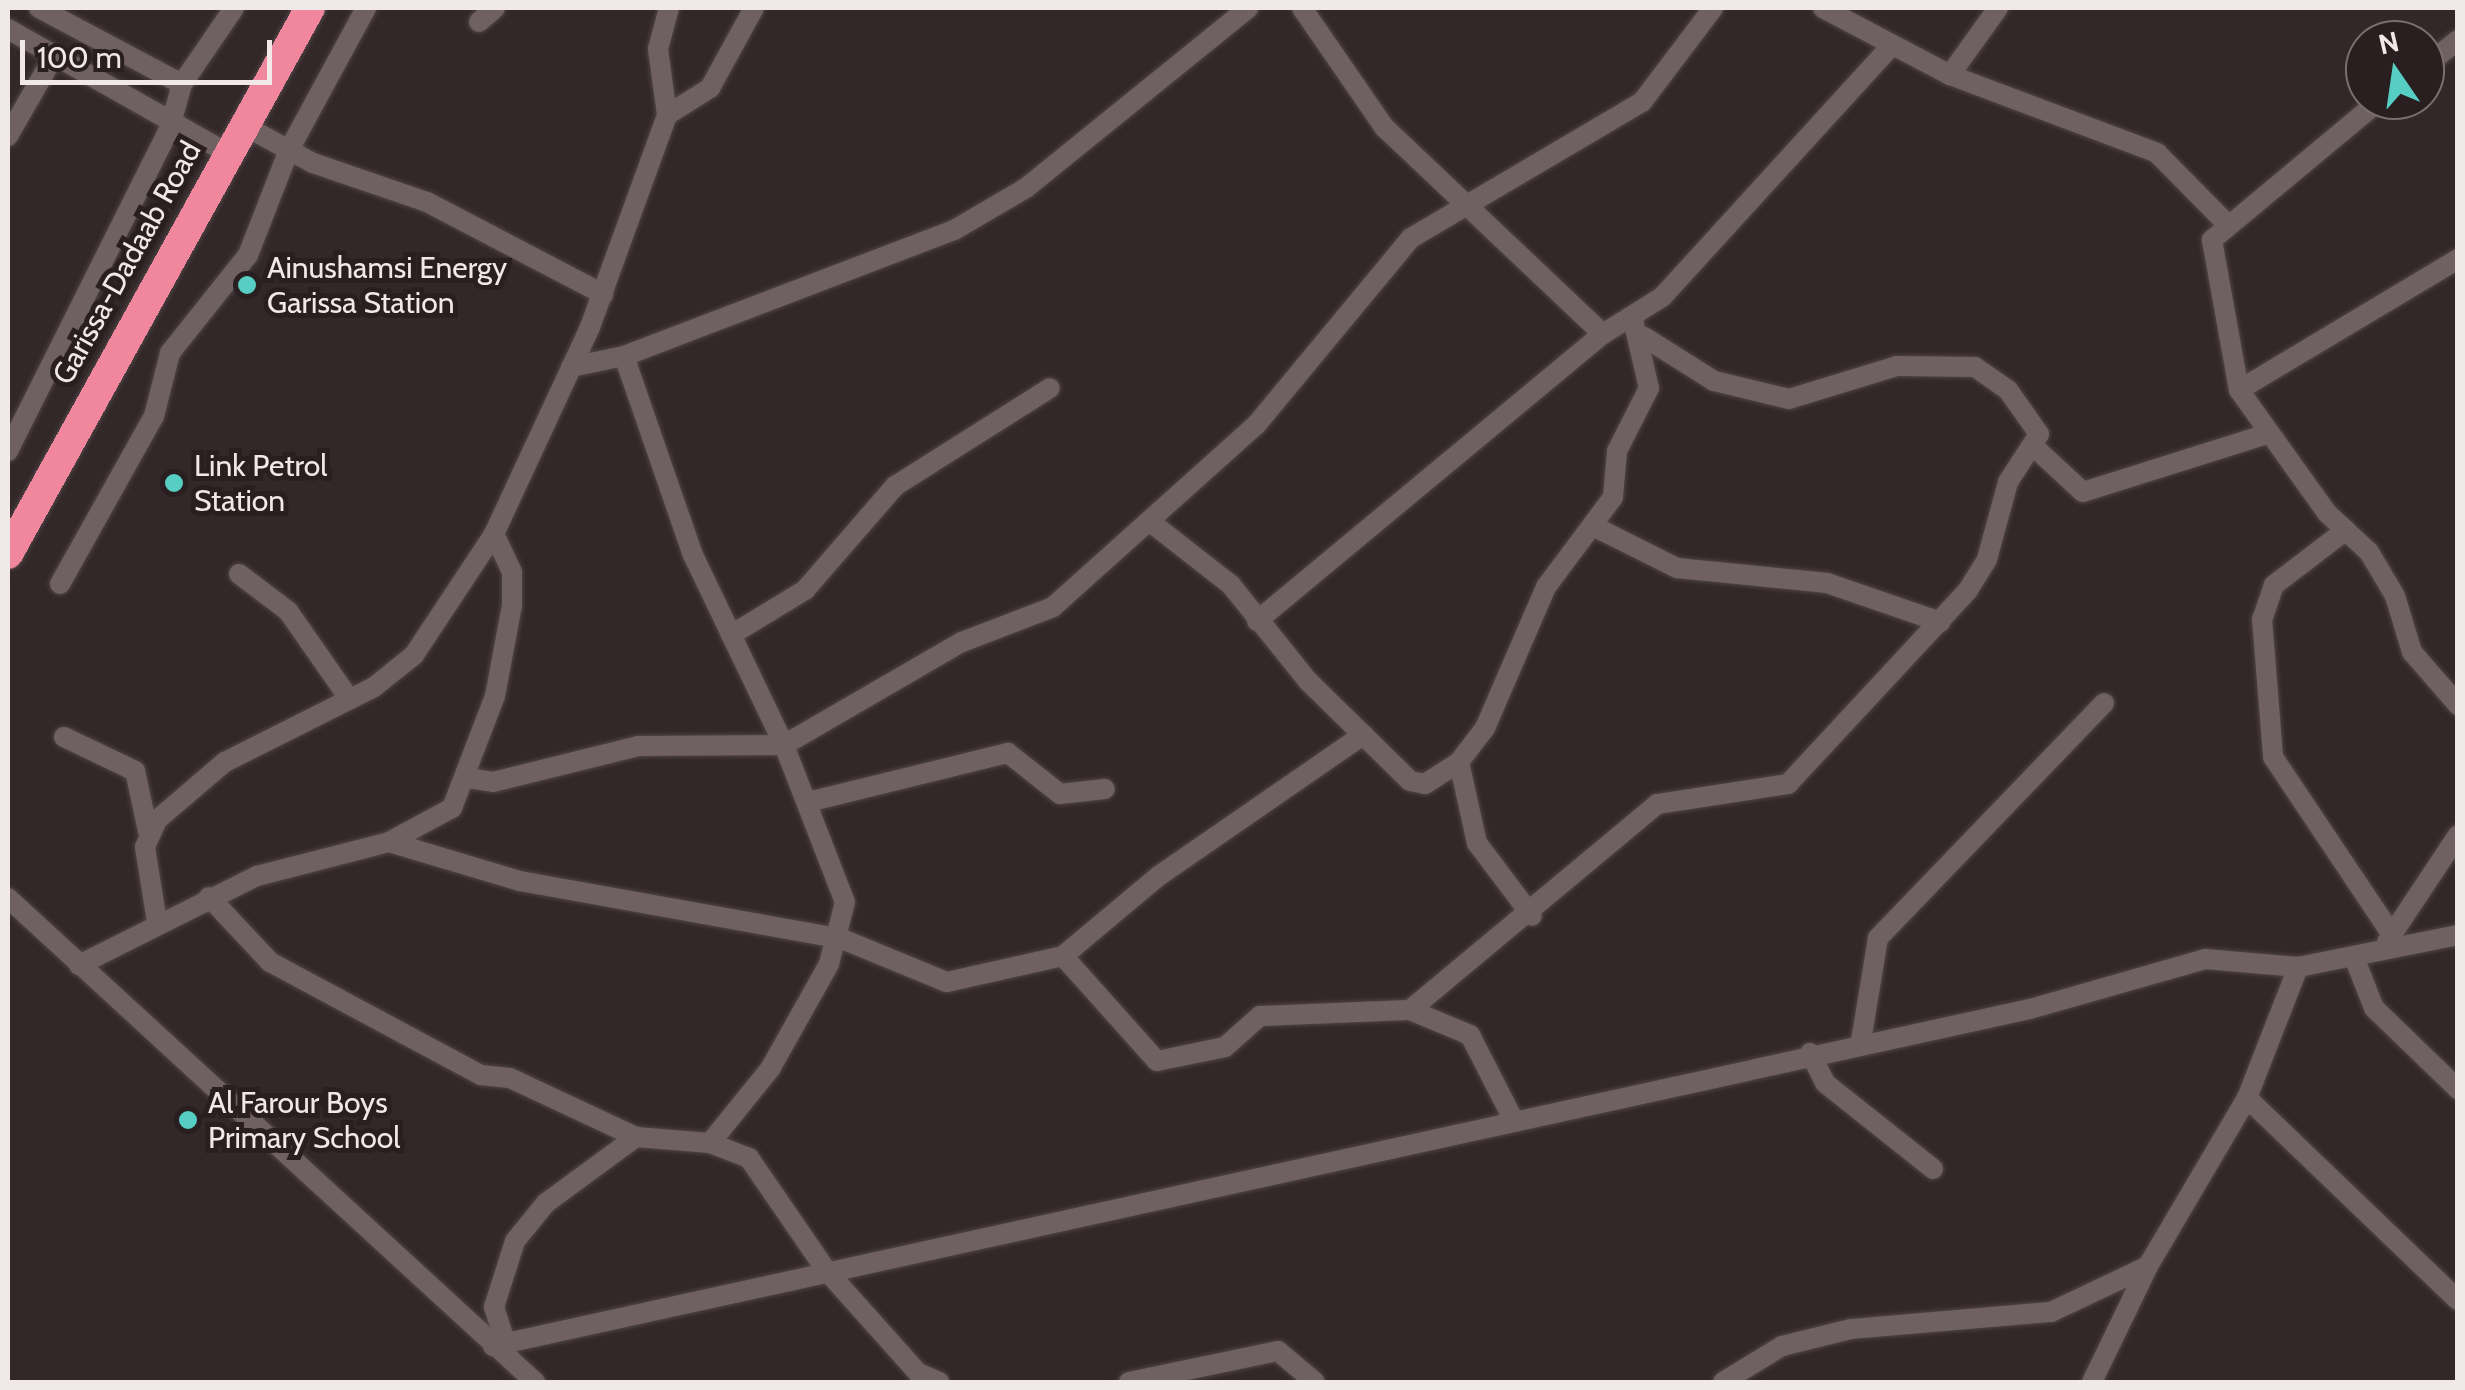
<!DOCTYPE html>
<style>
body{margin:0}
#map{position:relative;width:2465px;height:1390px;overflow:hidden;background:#332829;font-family:Cabin,sans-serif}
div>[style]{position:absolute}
.roads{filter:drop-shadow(0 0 2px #4e4446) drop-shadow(0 0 2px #4e4446)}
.minor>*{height:20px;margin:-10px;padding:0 10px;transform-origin:10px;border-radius:10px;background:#6f6163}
.highway>*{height:30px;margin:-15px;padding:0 15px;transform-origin:15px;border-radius:15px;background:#f1879d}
.dots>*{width:28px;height:28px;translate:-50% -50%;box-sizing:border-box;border:5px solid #291e20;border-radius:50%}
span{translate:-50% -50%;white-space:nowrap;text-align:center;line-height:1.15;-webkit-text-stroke:10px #291e20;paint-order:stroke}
.street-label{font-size:30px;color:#f0e8e9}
.poi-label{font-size:30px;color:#f0e8e9}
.left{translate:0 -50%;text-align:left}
.frame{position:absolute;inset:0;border:10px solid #f0e8e9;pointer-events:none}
.north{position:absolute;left:2345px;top:20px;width:100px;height:100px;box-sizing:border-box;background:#291e20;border:2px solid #796f70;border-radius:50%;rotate:347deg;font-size:28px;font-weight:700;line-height:40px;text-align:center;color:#f0e8e9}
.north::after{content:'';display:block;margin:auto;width:35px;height:45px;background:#56cec3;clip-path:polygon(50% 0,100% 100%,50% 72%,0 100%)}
.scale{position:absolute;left:20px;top:40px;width:252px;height:45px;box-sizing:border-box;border:5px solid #f0e8e9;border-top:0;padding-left:12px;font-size:30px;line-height:35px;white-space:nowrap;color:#f0e8e9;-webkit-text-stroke:8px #291e20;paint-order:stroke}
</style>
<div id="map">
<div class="roads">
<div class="minor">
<div style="left:39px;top:8px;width:162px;rotate:28deg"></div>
<div style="left:1302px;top:8px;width:145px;rotate:55.4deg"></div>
<div style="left:1384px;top:127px;width:301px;rotate:43.4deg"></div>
<div style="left:1823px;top:8px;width:144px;rotate:27.8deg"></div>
<div style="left:1950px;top:75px;width:221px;rotate:20.6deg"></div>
<div style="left:2157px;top:153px;width:95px;rotate:45.4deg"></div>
<div style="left:479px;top:22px;width:21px;rotate:-41deg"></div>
<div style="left:8px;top:29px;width:252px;rotate:29.5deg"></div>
<div style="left:2425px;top:66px;width:42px;rotate:-38.2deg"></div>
<div style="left:1950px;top:75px;width:82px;rotate:-54.4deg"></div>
<div style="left:2380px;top:100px;width:219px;rotate:140.2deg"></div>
<div style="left:2212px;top:240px;width:152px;rotate:79.8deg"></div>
<div style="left:2239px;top:390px;width:151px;rotate:54.4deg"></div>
<div style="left:2327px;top:513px;width:57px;rotate:42.9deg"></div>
<div style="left:2369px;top:552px;width:51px;rotate:59.4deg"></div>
<div style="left:2395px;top:596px;width:59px;rotate:73.1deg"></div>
<div style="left:2412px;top:652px;width:70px;rotate:49deg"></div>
<div style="left:667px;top:115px;width:51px;rotate:-32.1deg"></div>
<div style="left:710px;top:88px;width:91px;rotate:-61.2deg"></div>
<div style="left:243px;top:125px;width:80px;rotate:28.5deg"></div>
<div style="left:313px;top:163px;width:120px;rotate:18.9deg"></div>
<div style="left:427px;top:202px;width:199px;rotate:27.6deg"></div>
<div style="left:8px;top:136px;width:92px;rotate:-60.1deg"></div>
<div style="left:624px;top:356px;width:211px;rotate:70.9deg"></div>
<div style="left:693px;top:555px;width:211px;rotate:64.4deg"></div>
<div style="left:784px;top:745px;width:168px;rotate:68.8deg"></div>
<div style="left:845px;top:902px;width:64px;rotate:104.5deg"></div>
<div style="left:829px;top:964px;width:120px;rotate:119.3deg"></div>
<div style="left:770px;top:1069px;width:95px;rotate:129deg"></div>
<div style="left:571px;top:367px;width:54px;rotate:-11.7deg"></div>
<div style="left:624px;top:356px;width:353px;rotate:-20.9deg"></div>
<div style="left:954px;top:230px;width:83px;rotate:-30.3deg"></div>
<div style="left:1026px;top:188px;width:286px;rotate:-39deg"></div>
<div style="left:2239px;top:390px;width:255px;rotate:-30.9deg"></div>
<div style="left:2032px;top:445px;width:69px;rotate:42.7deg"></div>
<div style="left:2083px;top:492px;width:193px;rotate:-17.5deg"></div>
<div style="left:8px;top:451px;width:362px;rotate:-63.4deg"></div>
<div style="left:170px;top:127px;width:45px;rotate:-74.4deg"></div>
<div style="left:182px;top:84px;width:92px;rotate:-55.6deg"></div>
<div style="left:1153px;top:524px;width:99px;rotate:38deg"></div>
<div style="left:1231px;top:585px;width:122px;rotate:51.3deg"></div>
<div style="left:1307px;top:680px;width:144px;rotate:44.4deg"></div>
<div style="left:1410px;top:781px;width:15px;rotate:11deg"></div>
<div style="left:1425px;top:784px;width:40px;rotate:-32.9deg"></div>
<div style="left:1459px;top:762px;width:43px;rotate:-52.6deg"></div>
<div style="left:1485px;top:728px;width:154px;rotate:-66.6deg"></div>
<div style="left:1546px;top:587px;width:112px;rotate:-53.3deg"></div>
<div style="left:1613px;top:497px;width:46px;rotate:-85deg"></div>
<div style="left:1617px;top:451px;width:71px;rotate:-63.1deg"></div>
<div style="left:1649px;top:388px;width:70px;rotate:-103.2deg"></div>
<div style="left:1593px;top:526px;width:94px;rotate:26.6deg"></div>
<div style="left:1677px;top:568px;width:151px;rotate:5.7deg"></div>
<div style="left:1827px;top:583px;width:120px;rotate:19deg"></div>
<div style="left:2346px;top:530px;width:91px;rotate:142.6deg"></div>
<div style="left:2274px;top:585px;width:36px;rotate:109deg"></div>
<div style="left:2262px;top:619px;width:138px;rotate:85.4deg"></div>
<div style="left:2273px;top:757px;width:214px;rotate:56.2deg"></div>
<div style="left:239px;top:574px;width:61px;rotate:37.1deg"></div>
<div style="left:288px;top:611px;width:108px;rotate:55.1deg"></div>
<div style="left:60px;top:584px;width:193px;rotate:-60.8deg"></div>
<div style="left:154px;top:416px;width:65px;rotate:-75.7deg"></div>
<div style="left:170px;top:353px;width:125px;rotate:-51.5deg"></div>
<div style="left:248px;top:255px;width:113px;rotate:-68.7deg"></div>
<div style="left:289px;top:150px;width:162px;rotate:-61.5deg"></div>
<div style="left:1257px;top:621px;width:450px;rotate:-39.7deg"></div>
<div style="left:1603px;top:334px;width:70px;rotate:-32.1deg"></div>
<div style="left:1662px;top:297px;width:341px;rotate:-47.6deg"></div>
<div style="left:731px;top:635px;width:87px;rotate:-31.3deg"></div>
<div style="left:805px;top:590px;width:138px;rotate:-49.1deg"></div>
<div style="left:895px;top:486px;width:183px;rotate:-32.3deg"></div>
<div style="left:64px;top:737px;width:79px;rotate:25.6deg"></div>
<div style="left:135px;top:771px;width:61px;rotate:77.8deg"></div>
<div style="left:1459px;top:762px;width:83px;rotate:77.5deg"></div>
<div style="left:1477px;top:843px;width:91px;rotate:53deg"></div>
<div style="left:468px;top:778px;width:25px;rotate:9deg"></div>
<div style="left:493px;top:782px;width:149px;rotate:-13.9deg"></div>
<div style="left:638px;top:746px;width:146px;rotate:-0.4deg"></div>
<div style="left:784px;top:745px;width:206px;rotate:-30.1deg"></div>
<div style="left:962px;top:642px;width:97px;rotate:-21deg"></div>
<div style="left:1053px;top:607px;width:274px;rotate:-41.9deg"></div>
<div style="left:1257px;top:424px;width:241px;rotate:-50.4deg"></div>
<div style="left:1411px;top:238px;width:268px;rotate:-30.5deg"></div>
<div style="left:1642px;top:102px;width:118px;rotate:-52.9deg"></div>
<div style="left:808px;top:802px;width:206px;rotate:-13.8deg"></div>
<div style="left:1008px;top:753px;width:66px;rotate:38.3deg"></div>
<div style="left:1060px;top:794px;width:45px;rotate:-6.3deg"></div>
<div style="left:389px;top:842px;width:137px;rotate:16.6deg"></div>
<div style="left:520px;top:881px;width:327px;rotate:10.2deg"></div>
<div style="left:842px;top:939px;width:113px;rotate:22.3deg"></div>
<div style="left:947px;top:982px;width:119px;rotate:-12.6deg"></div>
<div style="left:1063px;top:956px;width:141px;rotate:48.2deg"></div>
<div style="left:1157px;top:1061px;width:69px;rotate:-11.6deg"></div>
<div style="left:1225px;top:1047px;width:47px;rotate:-41.5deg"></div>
<div style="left:1260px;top:1016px;width:150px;rotate:-2.3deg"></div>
<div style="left:1410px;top:1010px;width:322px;rotate:-39.8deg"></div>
<div style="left:1657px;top:804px;width:133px;rotate:-8.7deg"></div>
<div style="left:1788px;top:784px;width:265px;rotate:-47.1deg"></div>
<div style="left:1968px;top:590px;width:36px;rotate:-58deg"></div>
<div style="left:1987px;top:559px;width:80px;rotate:-74.7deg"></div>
<div style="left:2008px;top:482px;width:57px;rotate:-57.1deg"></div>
<div style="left:2039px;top:434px;width:54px;rotate:-125.2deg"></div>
<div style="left:2008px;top:390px;width:40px;rotate:-145.1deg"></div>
<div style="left:1975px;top:367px;width:78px;rotate:-179.3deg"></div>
<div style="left:1897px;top:366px;width:113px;rotate:163deg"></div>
<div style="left:1789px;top:399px;width:77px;rotate:-166.5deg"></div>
<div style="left:1714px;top:381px;width:83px;rotate:-147.8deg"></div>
<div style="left:209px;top:897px;width:89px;rotate:46.8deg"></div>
<div style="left:270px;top:962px;width:239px;rotate:28.2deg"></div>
<div style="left:481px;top:1075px;width:29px;rotate:6deg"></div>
<div style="left:510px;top:1078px;width:139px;rotate:25.1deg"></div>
<div style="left:636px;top:1137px;width:74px;rotate:4.6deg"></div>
<div style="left:710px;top:1143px;width:42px;rotate:21deg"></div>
<div style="left:749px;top:1158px;width:136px;rotate:55.5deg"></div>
<div style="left:826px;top:1270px;width:138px;rotate:48.2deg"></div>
<div style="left:918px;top:1373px;width:23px;rotate:23deg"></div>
<div style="left:8px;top:898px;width:716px;rotate:42.56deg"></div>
<div style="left:157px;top:922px;width:76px;rotate:-99.1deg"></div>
<div style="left:145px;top:847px;width:30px;rotate:-66deg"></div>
<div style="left:157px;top:820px;width:89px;rotate:-40.5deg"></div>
<div style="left:225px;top:762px;width:167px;rotate:-26.7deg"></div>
<div style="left:374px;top:687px;width:51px;rotate:-38.7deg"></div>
<div style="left:414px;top:655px;width:145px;rotate:-56.5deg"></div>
<div style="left:494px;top:534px;width:228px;rotate:-65.1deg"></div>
<div style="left:590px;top:327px;width:226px;rotate:-70deg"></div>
<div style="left:667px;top:115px;width:67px;rotate:-97.8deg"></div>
<div style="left:658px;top:49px;width:42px;rotate:-75deg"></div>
<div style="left:2387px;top:942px;width:128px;rotate:-56.4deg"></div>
<div style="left:1063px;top:956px;width:126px;rotate:-39.9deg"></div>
<div style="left:1160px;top:875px;width:247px;rotate:-34.6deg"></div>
<div style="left:2354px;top:957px;width:55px;rotate:68.6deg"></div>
<div style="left:2374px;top:1008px;width:117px;rotate:44deg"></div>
<div style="left:79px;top:965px;width:199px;rotate:-26.6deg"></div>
<div style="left:257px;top:876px;width:136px;rotate:-14.4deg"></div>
<div style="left:389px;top:842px;width:72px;rotate:-28.4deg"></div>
<div style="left:452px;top:808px;width:120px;rotate:-69deg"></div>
<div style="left:495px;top:696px;width:93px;rotate:-79.4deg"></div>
<div style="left:512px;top:605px;width:33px;rotate:-90deg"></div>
<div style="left:512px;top:572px;width:42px;rotate:-115.3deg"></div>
<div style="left:1410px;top:1010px;width:65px;rotate:22.6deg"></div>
<div style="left:1470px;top:1035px;width:92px;rotate:62.9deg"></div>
<div style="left:1861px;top:1041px;width:104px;rotate:-80.6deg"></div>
<div style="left:1878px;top:938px;width:326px;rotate:-46.1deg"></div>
<div style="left:1810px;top:1053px;width:34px;rotate:63deg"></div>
<div style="left:1825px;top:1083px;width:138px;rotate:38.5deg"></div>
<div style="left:2247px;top:1098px;width:292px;rotate:43.8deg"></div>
<div style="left:505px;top:1341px;width:36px;rotate:-108deg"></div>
<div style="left:494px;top:1307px;width:69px;rotate:-72.3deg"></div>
<div style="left:515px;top:1241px;width:49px;rotate:-50.8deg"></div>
<div style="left:546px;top:1203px;width:112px;rotate:-36.3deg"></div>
<div style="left:493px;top:1346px;width:1574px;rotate:-12.37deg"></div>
<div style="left:2030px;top:1009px;width:182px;rotate:-15.9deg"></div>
<div style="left:2205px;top:959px;width:93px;rotate:4.9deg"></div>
<div style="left:1129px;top:1382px;width:152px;rotate:-11.8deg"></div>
<div style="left:1278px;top:1351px;width:48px;rotate:40deg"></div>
<div style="left:1723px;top:1382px;width:69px;rotate:-31.4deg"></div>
<div style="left:1782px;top:1346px;width:71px;rotate:-13.8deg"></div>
<div style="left:1851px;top:1329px;width:201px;rotate:-4.9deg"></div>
<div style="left:2051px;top:1312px;width:105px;rotate:-25.3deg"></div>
<div style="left:2092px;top:1382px;width:129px;rotate:-64.2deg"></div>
<div style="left:2148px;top:1266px;width:195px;rotate:-59.5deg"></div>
<div style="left:2247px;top:1098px;width:141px;rotate:-68.7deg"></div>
<div style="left:2298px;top:967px;width:163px;rotate:-11.3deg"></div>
</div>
<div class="highway">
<div style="left:8px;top:554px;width:624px;rotate:-61.05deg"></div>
</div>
</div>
<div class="dots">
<div style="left:247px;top:285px;background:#56cec3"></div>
<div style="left:174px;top:483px;background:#56cec3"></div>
<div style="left:188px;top:1120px;background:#56cec3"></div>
</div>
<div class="street-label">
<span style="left:127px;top:263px;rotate:-61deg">Garissa-Dadaab Road</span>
</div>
<div class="poi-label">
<span class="left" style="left:267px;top:285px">Ainushamsi Energy<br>Garissa Station</span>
<span class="left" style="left:194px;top:483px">Link Petrol<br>Station</span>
<span class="left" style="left:208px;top:1120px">Al Farour Boys<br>Primary School</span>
</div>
<div class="frame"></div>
<div class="north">N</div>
<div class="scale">100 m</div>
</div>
